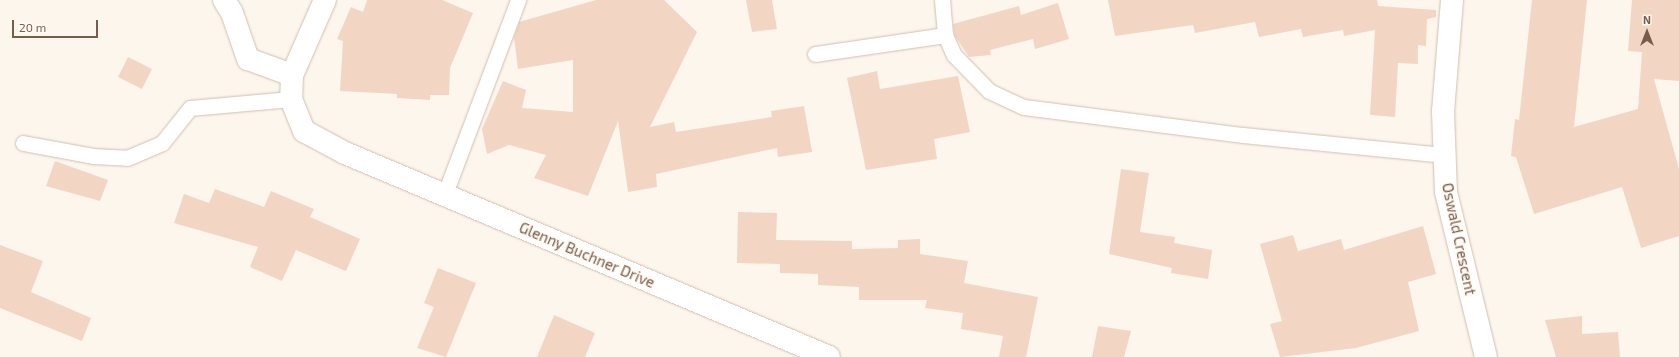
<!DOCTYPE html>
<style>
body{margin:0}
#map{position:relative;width:1679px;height:357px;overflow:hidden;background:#fdf6ec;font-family:"Exo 2",sans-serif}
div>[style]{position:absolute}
.building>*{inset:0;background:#f3d5c3}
.roads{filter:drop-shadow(0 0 1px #d1beb0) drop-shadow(0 0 1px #d1beb0)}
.service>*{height:15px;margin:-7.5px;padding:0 7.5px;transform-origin:7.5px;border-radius:7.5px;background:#fff}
.minor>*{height:22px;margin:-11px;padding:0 11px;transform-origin:11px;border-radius:11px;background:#fff}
span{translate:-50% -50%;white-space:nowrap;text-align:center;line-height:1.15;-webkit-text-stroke:3.5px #fffaf3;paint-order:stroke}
.street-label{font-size:15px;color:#7a5c4d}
.north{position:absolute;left:1627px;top:12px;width:40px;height:40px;-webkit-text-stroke:3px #fffaf3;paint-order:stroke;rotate:0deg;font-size:11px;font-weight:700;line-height:16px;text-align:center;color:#7a5c4d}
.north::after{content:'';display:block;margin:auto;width:14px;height:18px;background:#7a5c4d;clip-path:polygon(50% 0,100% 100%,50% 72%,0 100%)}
.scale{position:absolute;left:12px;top:20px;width:86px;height:18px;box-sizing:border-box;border:2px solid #7a5c4d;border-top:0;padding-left:5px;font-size:12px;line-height:14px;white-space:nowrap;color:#7a5c4d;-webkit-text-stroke:3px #fffaf3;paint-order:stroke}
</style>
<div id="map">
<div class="building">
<div style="clip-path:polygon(367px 0,442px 0,473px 13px,450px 68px,449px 95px,430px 95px,430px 100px,397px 98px,397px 94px,340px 91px,343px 41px,337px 39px,351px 7px,363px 12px)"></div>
<div style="clip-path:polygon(596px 0,664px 0,697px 32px,650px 127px,674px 122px,676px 132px,772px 117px,771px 111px,804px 106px,812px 152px,778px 157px,777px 148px,656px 174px,657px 187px,628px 192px,618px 121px,588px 196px,534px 178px,546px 155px,509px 145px,487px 154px,482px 129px,503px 81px,526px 90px,522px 108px,573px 112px,573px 60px,518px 69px,514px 37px,519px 22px)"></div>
<div style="clip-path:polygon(746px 0,772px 0,777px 29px,752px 32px)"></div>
<div style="clip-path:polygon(1108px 0,1377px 0,1378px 6px,1436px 10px,1436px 17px,1427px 19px,1426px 46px,1418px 45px,1418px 64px,1398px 63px,1395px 117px,1370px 115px,1375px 30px,1344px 36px,1343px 30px,1303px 37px,1301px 29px,1259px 37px,1255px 22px,1195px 33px,1193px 25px,1115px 36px)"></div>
<div style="clip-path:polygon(1532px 0,1587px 0,1574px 127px,1638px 109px,1642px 52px,1628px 51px,1632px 0,1679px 0,1679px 81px,1654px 79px,1679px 169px,1679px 236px,1641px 248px,1622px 187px,1534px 214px,1516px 157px,1511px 156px,1515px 119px,1519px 120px)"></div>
<div style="clip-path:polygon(1058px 3px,1069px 39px,1035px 49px,1033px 39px,990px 50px,991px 55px,969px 57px,955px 36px,953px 24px,1019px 6px,1021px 15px)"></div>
<div style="clip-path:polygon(128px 57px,152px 69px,142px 89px,118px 77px)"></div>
<div style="clip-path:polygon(877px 71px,880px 89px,958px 76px,970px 132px,934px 139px,937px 159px,866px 170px,847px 78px)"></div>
<div style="clip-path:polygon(55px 161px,108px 180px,100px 201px,46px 186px)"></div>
<div style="clip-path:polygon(1121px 169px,1149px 173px,1140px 232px,1175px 237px,1174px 243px,1212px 250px,1208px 279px,1171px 273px,1172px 268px,1109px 254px)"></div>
<div style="clip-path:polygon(215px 189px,264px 207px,271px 191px,314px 209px,310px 217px,360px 239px,346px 271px,296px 250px,282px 281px,250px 267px,258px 247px,174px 223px,184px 194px,209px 203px)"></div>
<div style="clip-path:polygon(738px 212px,777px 213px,776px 240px,852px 241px,852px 249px,898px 248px,898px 240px,920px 239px,920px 254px,968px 261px,964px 283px,1038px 297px,1026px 357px,999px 357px,1003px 336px,961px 329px,963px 313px,925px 308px,927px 300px,859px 300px,859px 287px,818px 285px,818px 274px,780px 273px,780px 264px,737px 263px)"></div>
<div style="clip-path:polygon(1423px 226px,1436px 274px,1408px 282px,1419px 331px,1356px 348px,1280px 357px,1270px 324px,1282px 321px,1260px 244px,1293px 235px,1298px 251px,1341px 239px,1344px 250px)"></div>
<div style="clip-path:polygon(0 245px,43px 261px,31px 292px,91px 318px,82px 341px,0 308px)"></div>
<div style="clip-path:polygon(438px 268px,476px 283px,446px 357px,417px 348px,434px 307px,424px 303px)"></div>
<div style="clip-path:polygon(554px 315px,595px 333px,585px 357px,537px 357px)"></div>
<div style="clip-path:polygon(1582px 316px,1582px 334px,1618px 332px,1620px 357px,1556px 357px,1545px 320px)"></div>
<div style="clip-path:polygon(1098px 326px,1131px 331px,1124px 357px,1092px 357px)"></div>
</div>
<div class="roads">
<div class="service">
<div style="left:942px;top:0;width:35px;rotate:85deg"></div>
<div style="left:945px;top:35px;width:22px;rotate:66deg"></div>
<div style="left:954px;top:55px;width:50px;rotate:45.8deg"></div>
<div style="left:989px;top:91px;width:38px;rotate:25deg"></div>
<div style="left:1024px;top:107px;width:221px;rotate:7.3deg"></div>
<div style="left:1243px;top:135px;width:203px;rotate:5.7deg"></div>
<div style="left:815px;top:54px;width:131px;rotate:-8.3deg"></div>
<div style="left:23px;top:143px;width:71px;rotate:10.5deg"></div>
<div style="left:93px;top:156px;width:34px;rotate:3deg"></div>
<div style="left:127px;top:158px;width:38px;rotate:-23deg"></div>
<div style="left:162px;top:143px;width:45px;rotate:-51.3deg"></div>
<div style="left:190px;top:108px;width:101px;rotate:-5.1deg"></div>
<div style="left:444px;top:196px;width:210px;rotate:-69.3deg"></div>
</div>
<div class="minor">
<div style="left:224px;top:0;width:15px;rotate:58deg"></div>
<div style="left:232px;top:13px;width:49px;rotate:70.8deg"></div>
<div style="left:248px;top:59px;width:47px;rotate:20deg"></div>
<div style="left:325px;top:0;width:82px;rotate:113.7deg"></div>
<div style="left:292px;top:75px;width:24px;rotate:92deg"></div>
<div style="left:291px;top:99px;width:35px;rotate:68deg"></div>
<div style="left:304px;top:131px;width:47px;rotate:28.2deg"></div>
<div style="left:345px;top:153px;width:525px;rotate:22.85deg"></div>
<div style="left:1452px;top:0;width:111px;rotate:94.6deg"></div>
<div style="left:1443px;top:111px;width:81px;rotate:87.9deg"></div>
<div style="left:1446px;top:192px;width:170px;rotate:76.4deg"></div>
</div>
</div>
<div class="street-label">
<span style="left:1459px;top:239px;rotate:78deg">Oswald Crescent</span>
<span style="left:587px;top:255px;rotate:23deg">Glenny Buchner Drive</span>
</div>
<div class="north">N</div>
<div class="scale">20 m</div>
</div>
